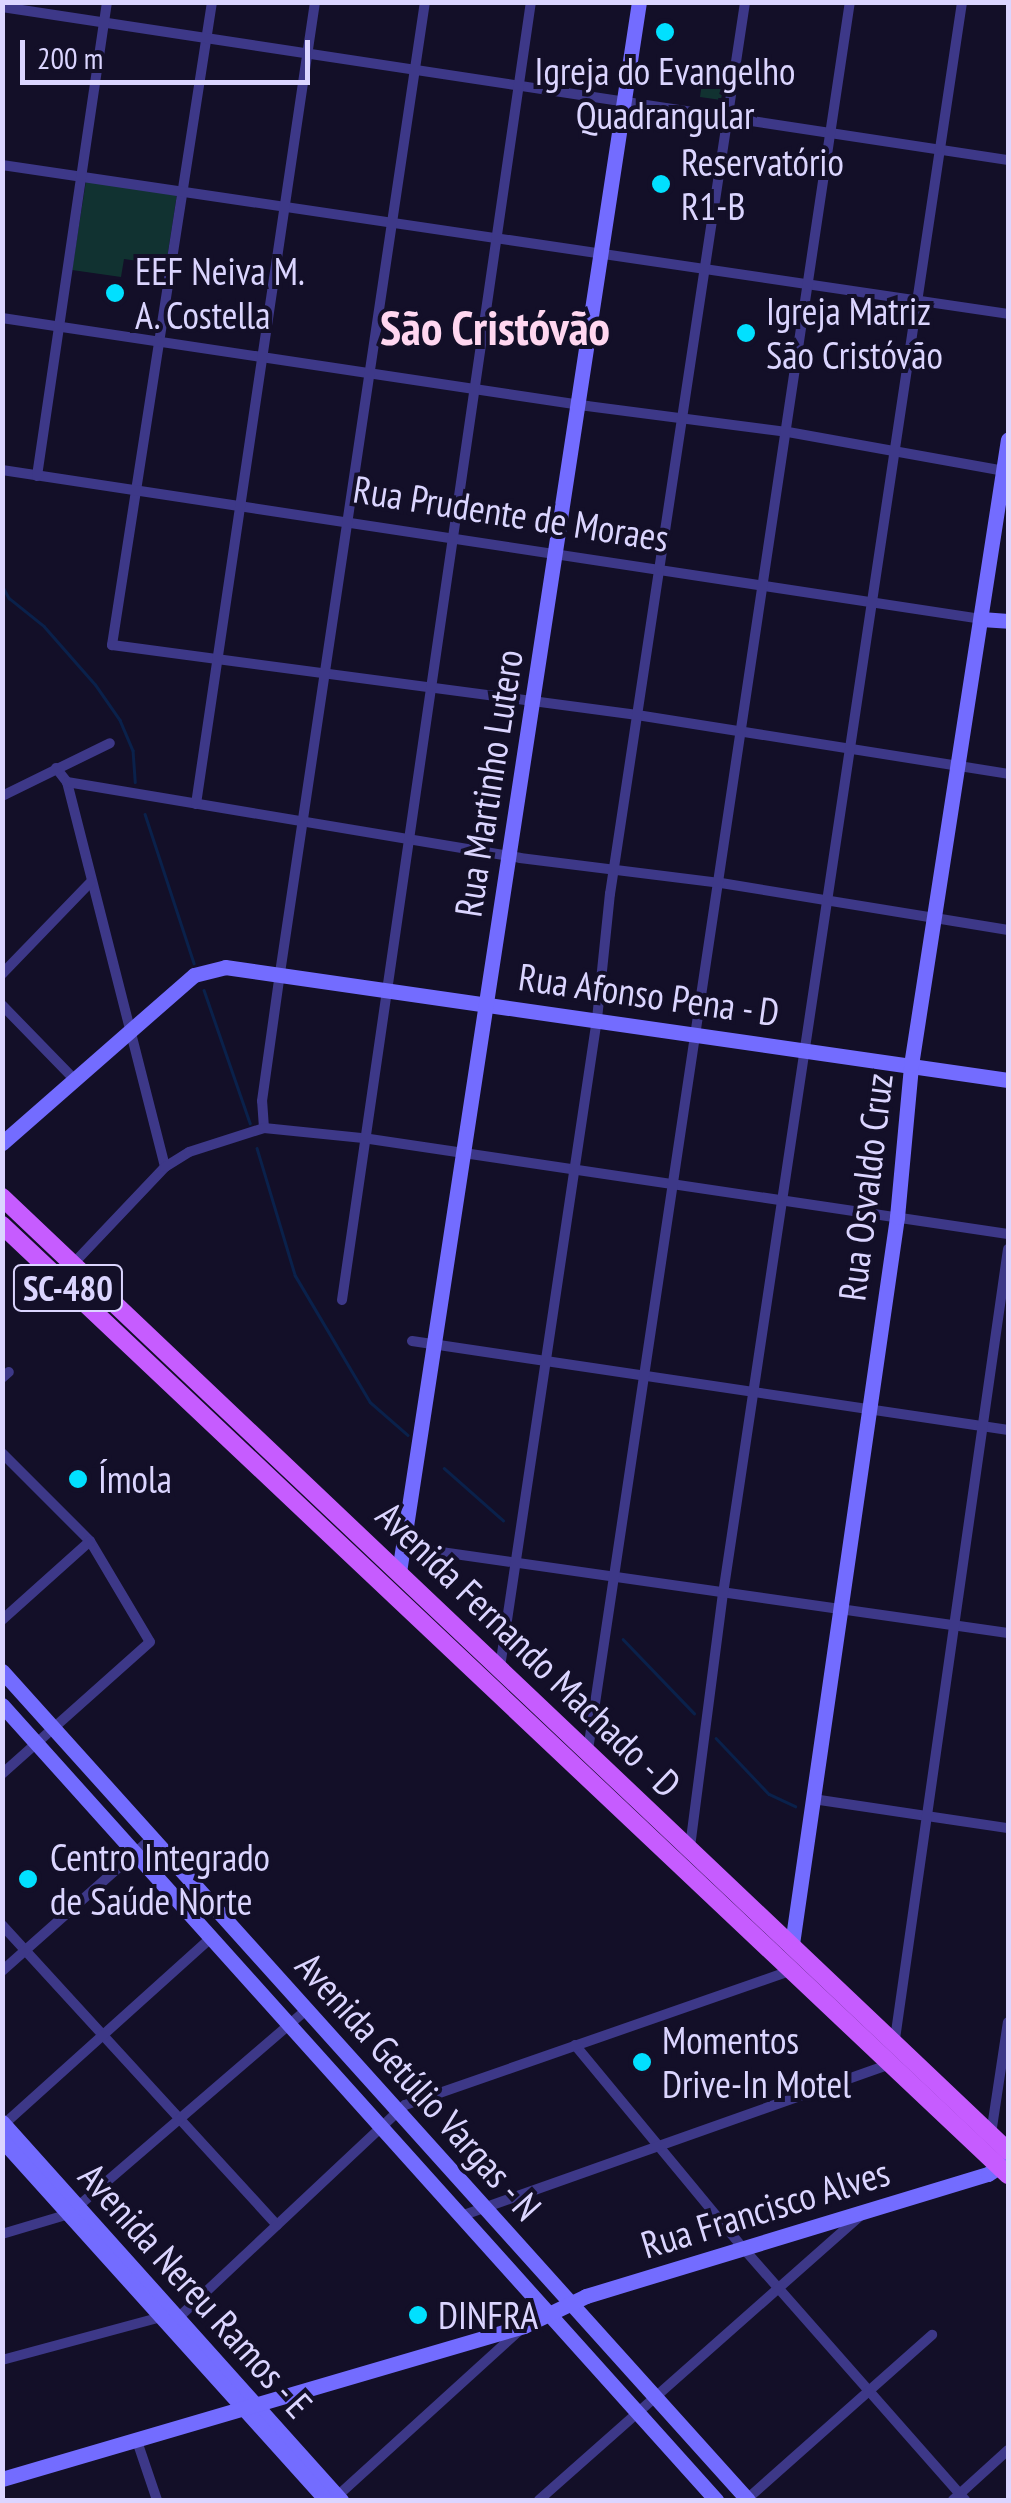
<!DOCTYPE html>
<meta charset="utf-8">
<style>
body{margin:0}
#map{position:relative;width:1011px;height:2503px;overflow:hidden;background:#130f28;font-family:"PT Sans Narrow",sans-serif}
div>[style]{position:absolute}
.green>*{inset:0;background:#113231}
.stream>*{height:2.5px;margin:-1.25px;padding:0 1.25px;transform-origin:1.25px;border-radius:1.25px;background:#0a214b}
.street>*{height:10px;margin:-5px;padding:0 5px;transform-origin:5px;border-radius:5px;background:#3d3888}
.secondary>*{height:15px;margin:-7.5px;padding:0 7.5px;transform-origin:7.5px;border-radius:7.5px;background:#736cff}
.primary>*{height:18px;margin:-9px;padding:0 9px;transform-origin:9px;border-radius:9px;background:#c65cff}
.dots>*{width:28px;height:28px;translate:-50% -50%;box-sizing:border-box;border:5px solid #130f28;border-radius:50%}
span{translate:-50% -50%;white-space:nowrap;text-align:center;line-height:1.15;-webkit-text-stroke:8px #130f28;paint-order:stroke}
.shield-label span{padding:2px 8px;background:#130f28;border:2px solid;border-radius:8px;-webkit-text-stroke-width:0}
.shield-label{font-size:35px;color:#dbd5ff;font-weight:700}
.poi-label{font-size:38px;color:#dbd5ff}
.left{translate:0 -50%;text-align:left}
.street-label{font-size:38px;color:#dbd5ff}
.district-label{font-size:48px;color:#ffd7f0;font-weight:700}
.frame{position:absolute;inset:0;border:5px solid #dbd5ff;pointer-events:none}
.scale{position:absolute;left:20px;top:40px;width:290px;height:45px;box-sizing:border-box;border:5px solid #dbd5ff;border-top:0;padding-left:12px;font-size:30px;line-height:35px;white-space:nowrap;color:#dbd5ff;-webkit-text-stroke:8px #130f28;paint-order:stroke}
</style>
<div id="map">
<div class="green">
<div style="clip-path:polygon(705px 62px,727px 65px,721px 100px,700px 97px)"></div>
<div style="clip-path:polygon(86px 181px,177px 194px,166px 265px,124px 259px,121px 277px,72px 270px)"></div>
</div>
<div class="stream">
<div style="left:2px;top:585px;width:15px;rotate:62deg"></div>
<div style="left:9px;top:598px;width:45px;rotate:38.7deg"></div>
<div style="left:44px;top:626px;width:77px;rotate:48.7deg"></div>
<div style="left:95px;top:684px;width:44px;rotate:55.2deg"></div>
<div style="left:120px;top:720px;width:33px;rotate:67deg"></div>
<div style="left:133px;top:750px;width:32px;rotate:86deg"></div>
<div style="left:145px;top:814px;width:157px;rotate:71.8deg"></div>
<div style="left:204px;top:990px;width:141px;rotate:70.9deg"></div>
<div style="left:257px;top:1148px;width:133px;rotate:73.3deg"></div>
<div style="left:295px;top:1275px;width:147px;rotate:59.4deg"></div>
<div style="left:370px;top:1402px;width:50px;rotate:41deg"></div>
<div style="left:444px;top:1468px;width:79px;rotate:41.4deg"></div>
<div style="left:623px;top:1639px;width:103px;rotate:46.2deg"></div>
<div style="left:716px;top:1738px;width:77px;rotate:46.6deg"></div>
<div style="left:769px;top:1794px;width:29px;rotate:25deg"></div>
</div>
<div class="street">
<div style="left:212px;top:2px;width:651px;rotate:98.84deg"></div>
<div style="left:112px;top:645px;width:530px;rotate:7.59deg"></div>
<div style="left:637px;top:715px;width:376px;rotate:9deg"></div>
<div style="left:2px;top:7px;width:1018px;rotate:8.65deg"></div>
<div style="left:2px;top:165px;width:1017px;rotate:8.42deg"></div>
<div style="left:2px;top:318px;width:592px;rotate:8.55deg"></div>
<div style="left:587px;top:406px;width:203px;rotate:7.4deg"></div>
<div style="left:788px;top:432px;width:220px;rotate:10.2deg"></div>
<div style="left:2px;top:470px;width:990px;rotate:8.65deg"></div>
<div style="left:37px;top:476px;width:479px;rotate:-81.6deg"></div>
<div style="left:56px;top:768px;width:18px;rotate:52deg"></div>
<div style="left:67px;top:782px;width:397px;rotate:75.7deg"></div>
<div style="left:67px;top:782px;width:459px;rotate:9.5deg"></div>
<div style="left:520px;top:858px;width:203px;rotate:7.1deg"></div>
<div style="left:721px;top:883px;width:291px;rotate:9.3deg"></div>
<div style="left:2px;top:796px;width:120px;rotate:-26.1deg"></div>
<div style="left:196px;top:804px;width:811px;rotate:-81.56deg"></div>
<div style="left:2px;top:974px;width:127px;rotate:-46deg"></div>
<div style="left:2px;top:1005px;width:105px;rotate:45.8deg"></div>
<div style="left:264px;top:1128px;width:27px;rotate:-94deg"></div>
<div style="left:262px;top:1101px;width:129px;rotate:-82deg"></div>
<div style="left:280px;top:973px;width:982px;rotate:-81.51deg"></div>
<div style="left:73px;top:1264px;width:134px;rotate:-46.5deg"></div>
<div style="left:165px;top:1167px;width:28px;rotate:-32deg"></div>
<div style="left:189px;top:1152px;width:79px;rotate:-17.7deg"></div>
<div style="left:264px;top:1128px;width:100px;rotate:5.8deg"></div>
<div style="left:363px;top:1138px;width:652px;rotate:8.47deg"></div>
<div style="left:342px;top:1300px;width:1312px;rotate:-81.72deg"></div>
<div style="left:412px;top:1341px;width:603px;rotate:8.49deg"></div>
<div style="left:2px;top:1378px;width:9px;rotate:-41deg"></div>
<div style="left:2px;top:1453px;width:124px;rotate:45deg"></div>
<div style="left:90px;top:1541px;width:117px;rotate:59.3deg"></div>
<div style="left:150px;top:1642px;width:198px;rotate:138.3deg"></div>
<div style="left:406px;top:1547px;width:608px;rotate:8.13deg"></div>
<div style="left:2px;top:1620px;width:118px;rotate:-41.9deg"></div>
<div style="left:500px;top:1667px;width:655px;rotate:-81.49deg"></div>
<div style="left:597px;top:1019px;width:126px;rotate:-84.1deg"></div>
<div style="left:610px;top:894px;width:902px;rotate:-81.39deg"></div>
<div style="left:588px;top:1750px;width:1768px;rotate:-81.48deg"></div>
<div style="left:813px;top:1799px;width:197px;rotate:8.5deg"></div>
<div style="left:690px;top:1847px;width:255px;rotate:-82.6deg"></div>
<div style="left:723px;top:1594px;width:1610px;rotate:-81.46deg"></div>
<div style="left:2px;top:1925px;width:407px;rotate:47.5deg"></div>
<div style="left:2px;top:1971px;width:200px;rotate:-41.6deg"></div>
<div style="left:575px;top:2045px;width:264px;rotate:50.4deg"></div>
<div style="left:743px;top:2248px;width:336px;rotate:48.6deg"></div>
<div style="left:894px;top:2046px;width:805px;rotate:-81.86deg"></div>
<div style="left:2px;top:2126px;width:281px;rotate:-42deg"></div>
<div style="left:991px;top:2134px;width:113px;rotate:-81.4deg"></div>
<div style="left:461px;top:2216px;width:457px;rotate:-19.5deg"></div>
<div style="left:2px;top:2234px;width:70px;rotate:-16.6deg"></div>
<div style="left:69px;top:2214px;width:314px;rotate:-40.7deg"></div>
<div style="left:2px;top:2360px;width:165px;rotate:-15.1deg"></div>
<div style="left:161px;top:2317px;width:17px;rotate:3deg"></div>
<div style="left:178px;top:2318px;width:311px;rotate:-43.2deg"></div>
<div style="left:405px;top:2105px;width:408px;rotate:-19.2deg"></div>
<div style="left:137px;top:2441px;width:62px;rotate:71.3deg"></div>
<div style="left:333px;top:2500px;width:253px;rotate:-42.3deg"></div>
<div style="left:539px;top:2500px;width:429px;rotate:-41.5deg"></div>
<div style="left:746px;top:2500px;width:249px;rotate:-41.6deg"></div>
<div style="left:953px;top:2500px;width:74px;rotate:-42.3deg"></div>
</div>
<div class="secondary">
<div style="left:981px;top:619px;width:27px;rotate:4deg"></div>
<div style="left:2px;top:1143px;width:255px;rotate:-41.2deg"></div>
<div style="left:194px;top:975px;width:32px;rotate:-14deg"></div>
<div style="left:225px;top:967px;width:791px;rotate:8.21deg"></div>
<div style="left:399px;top:1572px;width:1588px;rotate:-81.31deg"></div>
<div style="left:2px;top:1671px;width:1115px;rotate:48.02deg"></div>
<div style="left:2px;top:1705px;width:1069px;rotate:48.07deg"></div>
<div style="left:792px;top:1944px;width:735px;rotate:-81.78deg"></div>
<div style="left:897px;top:1217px;width:153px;rotate:-84.7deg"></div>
<div style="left:911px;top:1065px;width:633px;rotate:-81.19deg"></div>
<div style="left:2px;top:2122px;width:508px;rotate:48.11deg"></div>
<div style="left:2px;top:2140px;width:484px;rotate:48deg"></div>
<div style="left:2px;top:2479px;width:544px;rotate:-16.34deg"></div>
<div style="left:524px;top:2326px;width:69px;rotate:-25.8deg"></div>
<div style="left:586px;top:2296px;width:420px;rotate:-16.9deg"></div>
<div style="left:988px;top:2174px;width:24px;rotate:-33deg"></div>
</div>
<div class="primary">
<div style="left:2px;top:1197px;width:1386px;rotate:43.48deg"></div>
<div style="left:2px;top:1225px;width:1384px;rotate:43.36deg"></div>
</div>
<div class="dots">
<div style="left:665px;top:32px;background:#01e0ff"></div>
<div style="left:661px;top:184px;background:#01e0ff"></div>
<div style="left:115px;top:293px;background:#01e0ff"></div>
<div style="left:746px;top:333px;background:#01e0ff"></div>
<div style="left:78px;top:1479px;background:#01e0ff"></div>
<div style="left:28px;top:1879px;background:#01e0ff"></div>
<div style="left:642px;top:2062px;background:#01e0ff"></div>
<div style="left:418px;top:2315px;background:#01e0ff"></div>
</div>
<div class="shield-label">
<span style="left:68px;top:1288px">SC-480</span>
</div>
<div class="poi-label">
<span style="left:665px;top:93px">Igreja do Evangelho<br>Quadrangular</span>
<span class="left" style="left:681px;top:184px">Reservatório<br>R1-B</span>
<span class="left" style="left:135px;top:293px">EEF Neiva M.<br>A. Costella</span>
<span class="left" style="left:766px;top:333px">Igreja Matriz<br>São Cristóvão</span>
<span class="left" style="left:98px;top:1479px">Ímola</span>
<span class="left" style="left:50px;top:1879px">Centro Integrado<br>de Saúde Norte</span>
<span class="left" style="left:662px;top:2062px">Momentos<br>Drive-In Motel</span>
<span class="left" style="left:438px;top:2315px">DINFRA</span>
</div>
<div class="street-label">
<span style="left:511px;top:513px;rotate:9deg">Rua Prudente de Moraes</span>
<span style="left:488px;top:783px;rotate:-81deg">Rua Martinho Lutero</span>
<span style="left:649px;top:994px;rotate:8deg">Rua Afonso Pena - D</span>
<span style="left:865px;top:1187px;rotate:-83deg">Rua Osvaldo Cruz</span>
<span style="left:529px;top:1649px;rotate:44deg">Avenida Fernando Machado - D</span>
<span style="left:419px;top:2086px;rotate:48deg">Avenida Getúlio Vargas - N</span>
<span style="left:765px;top:2208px;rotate:-17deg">Rua Francisco Alves</span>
<span style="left:196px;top:2290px;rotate:48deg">Avenida Nereu Ramos - E</span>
</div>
<div class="district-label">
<span style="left:495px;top:328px">São Cristóvão</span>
</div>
<div class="frame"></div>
<div class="scale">200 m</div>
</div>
